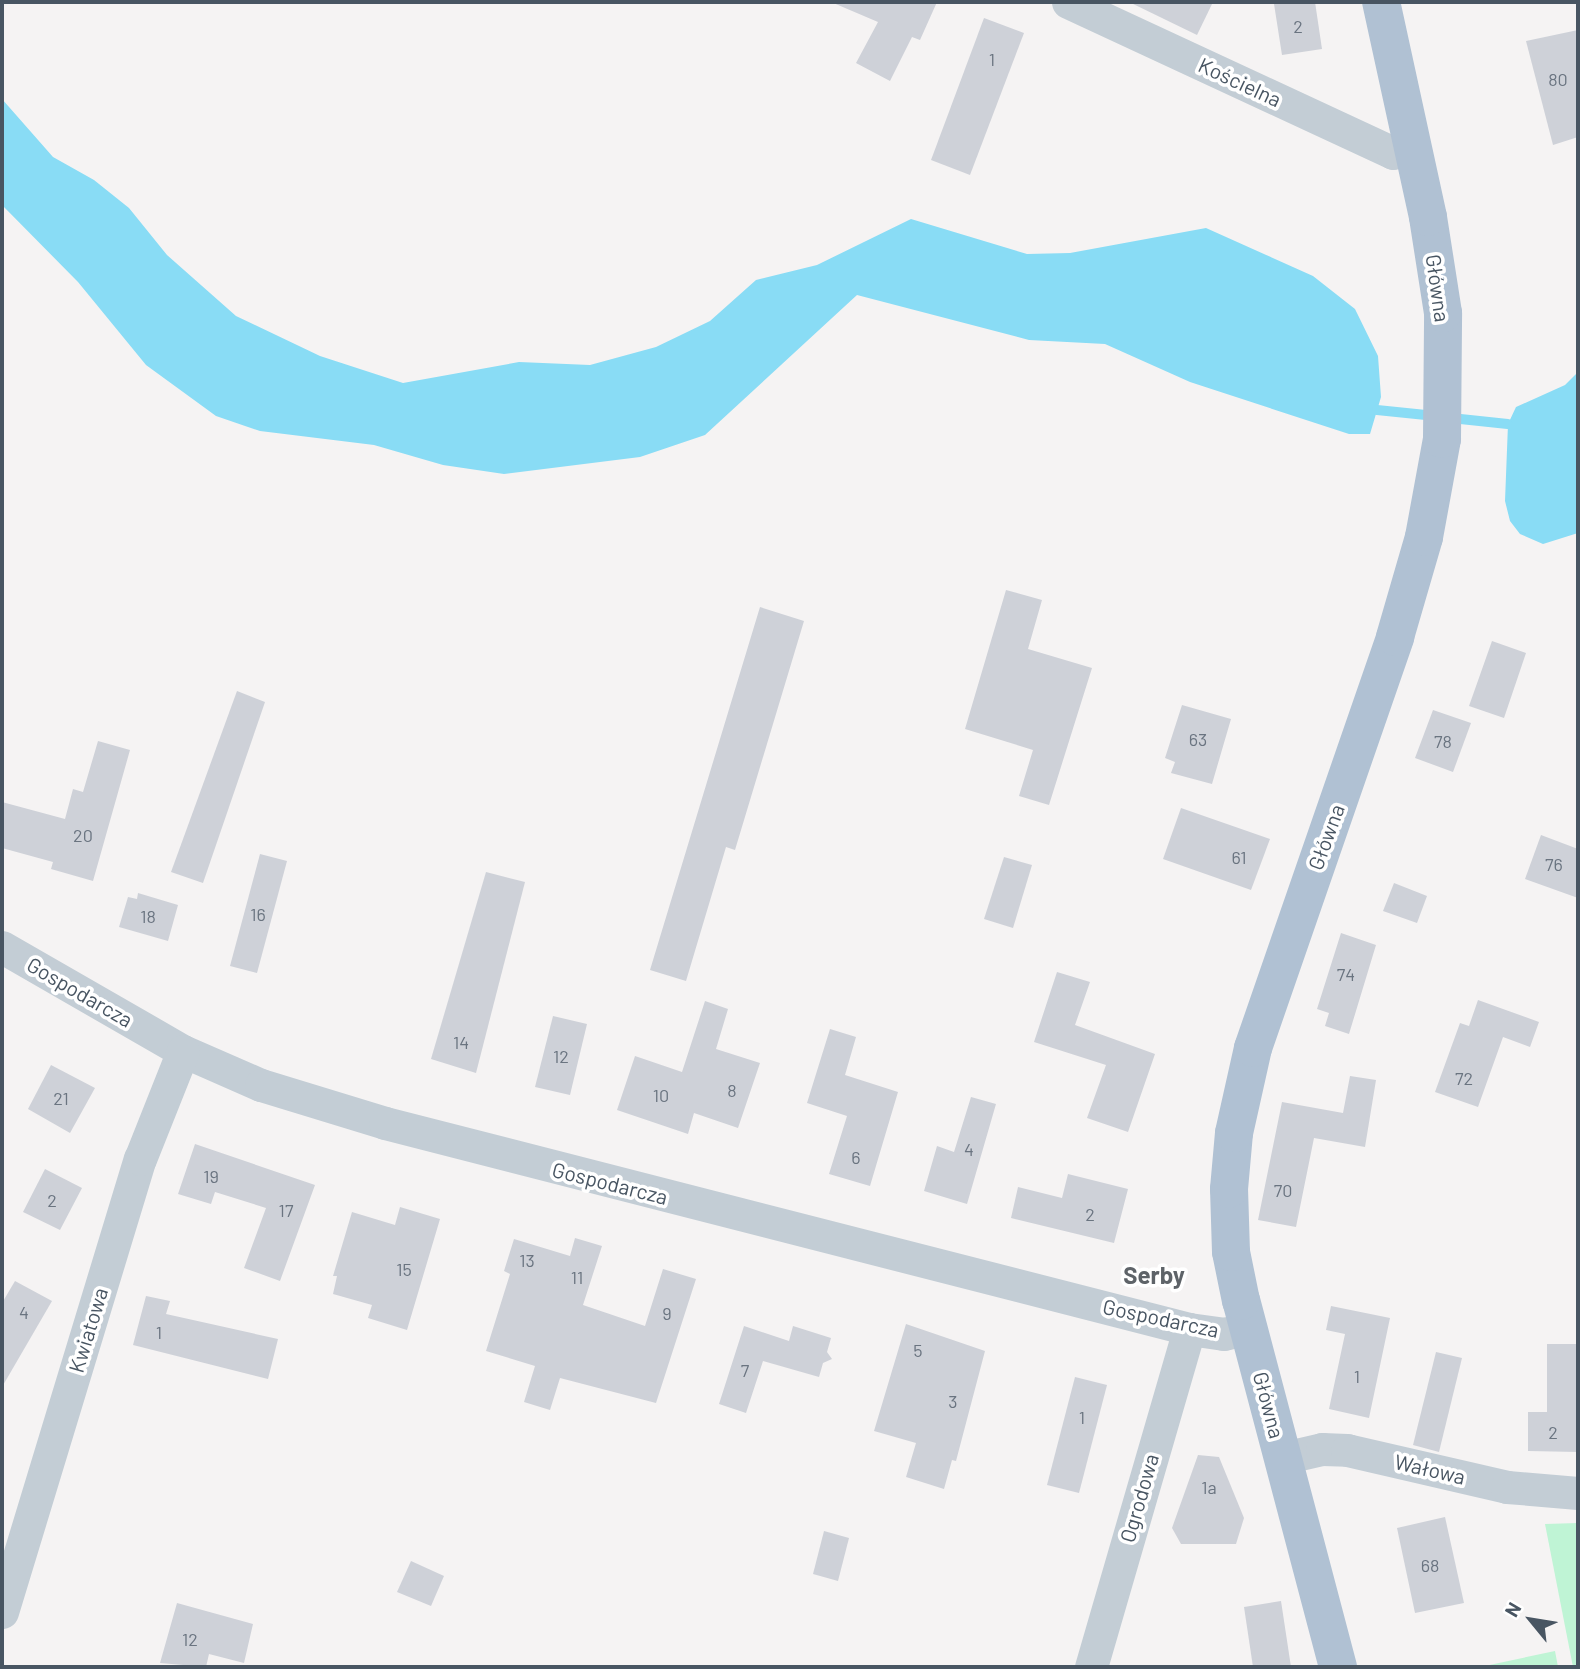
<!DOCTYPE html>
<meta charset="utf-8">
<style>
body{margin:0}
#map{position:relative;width:1580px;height:1669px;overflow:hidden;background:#f5f3f3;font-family:Barlow,sans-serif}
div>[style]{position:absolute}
.green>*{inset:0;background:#bff4d5}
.water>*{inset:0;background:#89dcf5}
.stream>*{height:10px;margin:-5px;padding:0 5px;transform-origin:5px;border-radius:5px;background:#89dcf5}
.building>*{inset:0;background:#ced1d8}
.street>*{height:33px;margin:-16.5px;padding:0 16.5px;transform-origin:16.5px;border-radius:16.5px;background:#c3cdd5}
.primary>*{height:38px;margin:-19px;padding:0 19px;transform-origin:19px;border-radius:19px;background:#b0c1d3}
span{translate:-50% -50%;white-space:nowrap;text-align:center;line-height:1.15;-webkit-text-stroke:7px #fff;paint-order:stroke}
.number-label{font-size:18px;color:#6a7480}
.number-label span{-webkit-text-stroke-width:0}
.street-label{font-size:21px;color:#485562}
.quarter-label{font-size:24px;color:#5e6368;font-weight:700}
.frame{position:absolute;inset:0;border:4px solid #485562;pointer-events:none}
.north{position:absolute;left:1496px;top:1585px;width:70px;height:70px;-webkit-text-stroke:5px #fff;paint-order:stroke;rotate:300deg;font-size:19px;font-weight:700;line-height:28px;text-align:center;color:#485562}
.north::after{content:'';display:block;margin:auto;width:24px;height:32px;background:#485562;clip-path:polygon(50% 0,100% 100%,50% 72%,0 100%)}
</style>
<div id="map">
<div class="green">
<i style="clip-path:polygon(1578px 1523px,1578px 1667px,1573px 1667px,1545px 1524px)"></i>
<i style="clip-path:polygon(1555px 1651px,1558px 1667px,1480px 1667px)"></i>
</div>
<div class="water">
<i style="clip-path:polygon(2px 99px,53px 157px,94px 180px,129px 208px,167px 255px,236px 316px,320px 356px,403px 383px,519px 362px,590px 365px,656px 347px,710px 321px,756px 280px,817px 265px,911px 219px,1027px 254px,1070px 253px,1206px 228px,1313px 276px,1355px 309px,1378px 356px,1381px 397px,1370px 434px,1349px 434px,1190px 382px,1105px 344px,1029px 340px,857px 295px,705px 435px,640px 457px,504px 474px,443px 465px,374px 445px,260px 431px,216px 416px,146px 365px,78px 282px,2px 205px)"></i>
<i style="clip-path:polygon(1578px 372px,1578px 533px,1543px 544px,1520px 534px,1510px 521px,1505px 501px,1508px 424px,1516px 407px,1565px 385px)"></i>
</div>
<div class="stream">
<i style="left:1377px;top:410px;width:59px;rotate:5.8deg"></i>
<i style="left:1451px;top:418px;width:57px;rotate:6deg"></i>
</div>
<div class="building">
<i style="clip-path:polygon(831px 2px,937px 2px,920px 40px,912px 37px,890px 81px,856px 63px,878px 22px)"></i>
<i style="clip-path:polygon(1129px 2px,1213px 2px,1197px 35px)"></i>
<i style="clip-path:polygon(1315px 2px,1322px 49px,1282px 55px,1274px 4px)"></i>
<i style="clip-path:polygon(984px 18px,1024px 33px,970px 175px,931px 160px)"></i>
<i style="clip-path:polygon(1578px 30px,1578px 137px,1553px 145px,1526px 41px)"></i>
<i style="clip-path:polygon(1006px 590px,1042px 600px,1028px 649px,1092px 668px,1049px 805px,1019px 796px,1033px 750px,965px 729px)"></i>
<i style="clip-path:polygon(760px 607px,804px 621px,735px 850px,726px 847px,686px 981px,650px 970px)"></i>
<i style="clip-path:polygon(1492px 641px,1526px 653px,1504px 718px,1469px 706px)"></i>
<i style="clip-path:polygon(237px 691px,265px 702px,203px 883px,171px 872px)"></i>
<i style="clip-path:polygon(1182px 705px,1231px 719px,1212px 784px,1171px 773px,1175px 762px,1165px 758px)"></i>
<i style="clip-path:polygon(1433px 710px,1471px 723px,1453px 772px,1415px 758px)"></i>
<i style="clip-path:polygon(98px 741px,130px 750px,93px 881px,51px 869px,53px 862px,2px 848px,2px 802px,65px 819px,73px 789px,83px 792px)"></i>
<i style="clip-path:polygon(1181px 808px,1270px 839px,1251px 890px,1163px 859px)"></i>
<i style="clip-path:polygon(1541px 835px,1578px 849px,1578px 898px,1525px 879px)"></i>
<i style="clip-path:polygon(260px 854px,287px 861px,257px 973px,230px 966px)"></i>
<i style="clip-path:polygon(1004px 857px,1032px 865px,1013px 928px,984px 919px)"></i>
<i style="clip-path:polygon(486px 872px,525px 882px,476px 1073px,431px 1059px)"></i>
<i style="clip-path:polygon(1394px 883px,1427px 896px,1417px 923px,1383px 911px)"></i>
<i style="clip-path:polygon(138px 893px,178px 905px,168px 941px,119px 927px,128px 897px,137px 899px)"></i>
<i style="clip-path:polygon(1341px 933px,1376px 945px,1349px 1034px,1325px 1026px,1329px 1013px,1317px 1009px)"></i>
<i style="clip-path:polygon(1057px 972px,1090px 982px,1075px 1025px,1155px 1054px,1128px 1132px,1087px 1118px,1106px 1065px,1034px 1042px)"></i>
<i style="clip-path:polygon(1478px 1000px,1539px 1022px,1530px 1047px,1503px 1037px,1478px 1107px,1435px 1092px,1460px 1023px,1469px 1026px)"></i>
<i style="clip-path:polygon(705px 1001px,728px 1009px,716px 1049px,760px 1063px,738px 1128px,694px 1113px,688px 1134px,617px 1110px,635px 1056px,682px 1072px)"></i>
<i style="clip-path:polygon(553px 1016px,587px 1024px,570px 1095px,535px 1087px)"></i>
<i style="clip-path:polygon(830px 1029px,856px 1037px,845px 1075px,898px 1092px,870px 1186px,829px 1174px,847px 1116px,807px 1103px)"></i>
<i style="clip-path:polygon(51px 1065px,95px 1088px,70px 1133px,28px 1109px)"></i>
<i style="clip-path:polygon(1350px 1076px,1376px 1080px,1365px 1147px,1314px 1138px,1296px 1227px,1258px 1220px,1282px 1102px,1343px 1113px)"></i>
<i style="clip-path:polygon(971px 1097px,996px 1104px,967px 1204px,924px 1191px,937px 1146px,954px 1152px)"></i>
<i style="clip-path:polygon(195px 1144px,315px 1185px,280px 1281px,244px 1268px,266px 1208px,215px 1192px,211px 1204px,178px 1194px)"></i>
<i style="clip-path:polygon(45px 1169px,82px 1188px,60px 1230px,23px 1212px)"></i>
<i style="clip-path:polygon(1068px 1174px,1128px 1189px,1114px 1243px,1011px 1218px,1018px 1187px,1062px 1198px)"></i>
<i style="clip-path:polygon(400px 1207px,440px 1219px,407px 1330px,368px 1318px,372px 1305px,333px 1294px,337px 1276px,333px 1276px,352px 1212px,395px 1225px)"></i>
<i style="clip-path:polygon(575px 1238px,602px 1246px,583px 1305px,645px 1326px,663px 1269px,696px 1279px,656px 1403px,560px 1378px,550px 1410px,524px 1402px,535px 1366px,486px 1351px,510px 1274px,504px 1271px,514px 1239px,570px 1256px)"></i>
<i style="clip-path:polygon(15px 1281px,52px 1301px,2px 1387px,2px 1303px)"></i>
<i style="clip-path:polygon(146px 1296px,170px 1301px,166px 1314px,278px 1339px,268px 1379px,133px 1345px)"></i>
<i style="clip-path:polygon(1331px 1306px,1390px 1318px,1369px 1418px,1329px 1409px,1345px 1334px,1326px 1330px)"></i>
<i style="clip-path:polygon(906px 1324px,985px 1351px,956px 1461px,952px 1460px,944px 1489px,906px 1477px,916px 1443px,874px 1431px)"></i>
<i style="clip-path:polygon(744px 1326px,789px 1341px,793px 1326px,831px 1338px,827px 1352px,832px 1359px,823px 1363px,819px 1377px,763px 1361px,746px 1413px,719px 1404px)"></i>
<i style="clip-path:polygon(1547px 1344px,1578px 1344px,1578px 1452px,1528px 1451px,1528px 1412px,1547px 1412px)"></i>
<i style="clip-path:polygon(1436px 1352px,1462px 1358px,1439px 1452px,1413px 1445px)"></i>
<i style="clip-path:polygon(1075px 1377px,1107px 1385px,1079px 1493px,1047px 1485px)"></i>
<i style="clip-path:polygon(1198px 1455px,1219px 1457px,1244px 1518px,1236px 1544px,1181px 1544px,1172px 1528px)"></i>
<i style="clip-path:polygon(1445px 1517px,1464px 1603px,1415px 1613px,1397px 1528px)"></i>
<i style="clip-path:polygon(824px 1531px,849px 1538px,838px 1581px,813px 1574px)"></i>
<i style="clip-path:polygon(411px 1561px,444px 1576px,431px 1606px,397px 1592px)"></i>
<i style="clip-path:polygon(1281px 1601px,1291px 1667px,1253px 1667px,1244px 1607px)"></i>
<i style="clip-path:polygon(177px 1603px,253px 1624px,244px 1663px,209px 1654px,206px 1667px,160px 1663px)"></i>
</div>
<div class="street">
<i style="left:1068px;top:2px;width:358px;rotate:24.9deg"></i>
<i style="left:1393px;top:153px;width:21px;rotate:-17deg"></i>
<i style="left:2px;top:947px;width:209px;rotate:29.9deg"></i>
<i style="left:183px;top:1051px;width:85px;rotate:23.6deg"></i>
<i style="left:261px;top:1085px;width:130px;rotate:17deg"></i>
<i style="left:385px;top:1123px;width:830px;rotate:14.37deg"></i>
<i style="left:1189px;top:1329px;width:35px;rotate:8deg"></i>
<i style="left:1224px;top:1334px;width:25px;rotate:-14deg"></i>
<i style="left:1283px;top:1458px;width:40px;rotate:-13deg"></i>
<i style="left:1322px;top:1449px;width:25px;rotate:2deg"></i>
<i style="left:1347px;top:1450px;width:164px;rotate:13deg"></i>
<i style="left:1507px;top:1487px;width:71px;rotate:4.8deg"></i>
<i style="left:2px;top:1612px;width:474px;rotate:-73.1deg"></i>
<i style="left:140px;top:1159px;width:116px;rotate:-68.3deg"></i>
<i style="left:1091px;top:1667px;width:352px;rotate:-73.8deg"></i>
</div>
<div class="primary">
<i style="left:1338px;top:1667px;width:379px;rotate:-104.8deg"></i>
<i style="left:1241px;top:1301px;width:50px;rotate:-101.5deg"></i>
<i style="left:1231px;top:1252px;width:63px;rotate:-91.8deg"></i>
<i style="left:1229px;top:1189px;width:56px;rotate:-84.9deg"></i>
<i style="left:1234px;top:1133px;width:87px;rotate:-77.4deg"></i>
<i style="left:1253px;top:1048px;width:435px;rotate:-70.9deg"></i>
<i style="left:1395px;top:637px;width:104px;rotate:-73.8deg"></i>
<i style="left:1424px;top:537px;width:100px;rotate:-79.6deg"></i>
<i style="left:1442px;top:439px;width:126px;rotate:-89.5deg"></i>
<i style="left:1443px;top:313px;width:97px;rotate:-98.9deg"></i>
<i style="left:1428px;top:217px;width:220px;rotate:-102.3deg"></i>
</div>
<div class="number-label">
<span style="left:1298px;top:26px">2</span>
<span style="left:992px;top:59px">1</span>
<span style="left:1558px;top:79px">80</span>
<span style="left:1198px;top:739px">63</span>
<span style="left:1443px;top:741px">78</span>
<span style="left:83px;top:835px">20</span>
<span style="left:1239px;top:857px">61</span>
<span style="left:1554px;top:864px">76</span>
<span style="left:258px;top:914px">16</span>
<span style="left:148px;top:916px">18</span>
<span style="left:1346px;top:974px">74</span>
<span style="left:461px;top:1042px">14</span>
<span style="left:561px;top:1056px">12</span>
<span style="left:1464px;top:1078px">72</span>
<span style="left:732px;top:1090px">8</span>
<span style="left:661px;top:1095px">10</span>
<span style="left:61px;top:1098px">21</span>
<span style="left:969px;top:1149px">4</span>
<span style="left:856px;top:1157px">6</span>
<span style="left:211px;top:1176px">19</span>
<span style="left:1283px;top:1190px">70</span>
<span style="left:52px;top:1200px">2</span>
<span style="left:286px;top:1210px">17</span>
<span style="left:1090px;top:1214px">2</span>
<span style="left:527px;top:1260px">13</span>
<span style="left:404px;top:1269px">15</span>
<span style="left:577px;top:1277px">11</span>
<span style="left:24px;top:1312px">4</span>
<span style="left:667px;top:1313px">9</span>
<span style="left:159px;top:1332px">1</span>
<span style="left:918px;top:1350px">5</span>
<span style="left:745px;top:1370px">7</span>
<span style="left:1357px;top:1376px">1</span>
<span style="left:953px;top:1401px">3</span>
<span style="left:1082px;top:1417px">1</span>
<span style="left:1553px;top:1432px">2</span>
<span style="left:1209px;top:1487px">1a</span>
<span style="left:1430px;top:1565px">68</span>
<span style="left:190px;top:1639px">12</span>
</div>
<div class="street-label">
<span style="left:1240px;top:82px;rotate:25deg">Kościelna</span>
<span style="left:1438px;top:288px;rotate:82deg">Główna</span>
<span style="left:1326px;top:837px;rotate:-70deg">Główna</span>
<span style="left:80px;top:992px;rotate:30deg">Gospodarcza</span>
<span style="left:610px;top:1183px;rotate:14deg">Gospodarcza</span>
<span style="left:1161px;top:1318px;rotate:12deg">Gospodarcza</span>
<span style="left:88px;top:1330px;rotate:-73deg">Kwiatowa</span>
<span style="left:1269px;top:1405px;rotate:75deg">Główna</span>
<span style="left:1430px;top:1469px;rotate:13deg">Wałowa</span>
<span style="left:1139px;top:1498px;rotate:-74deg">Ogrodowa</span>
</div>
<div class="quarter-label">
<span style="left:1154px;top:1275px">Serby</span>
</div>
<div class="frame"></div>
<div class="north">N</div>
</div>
